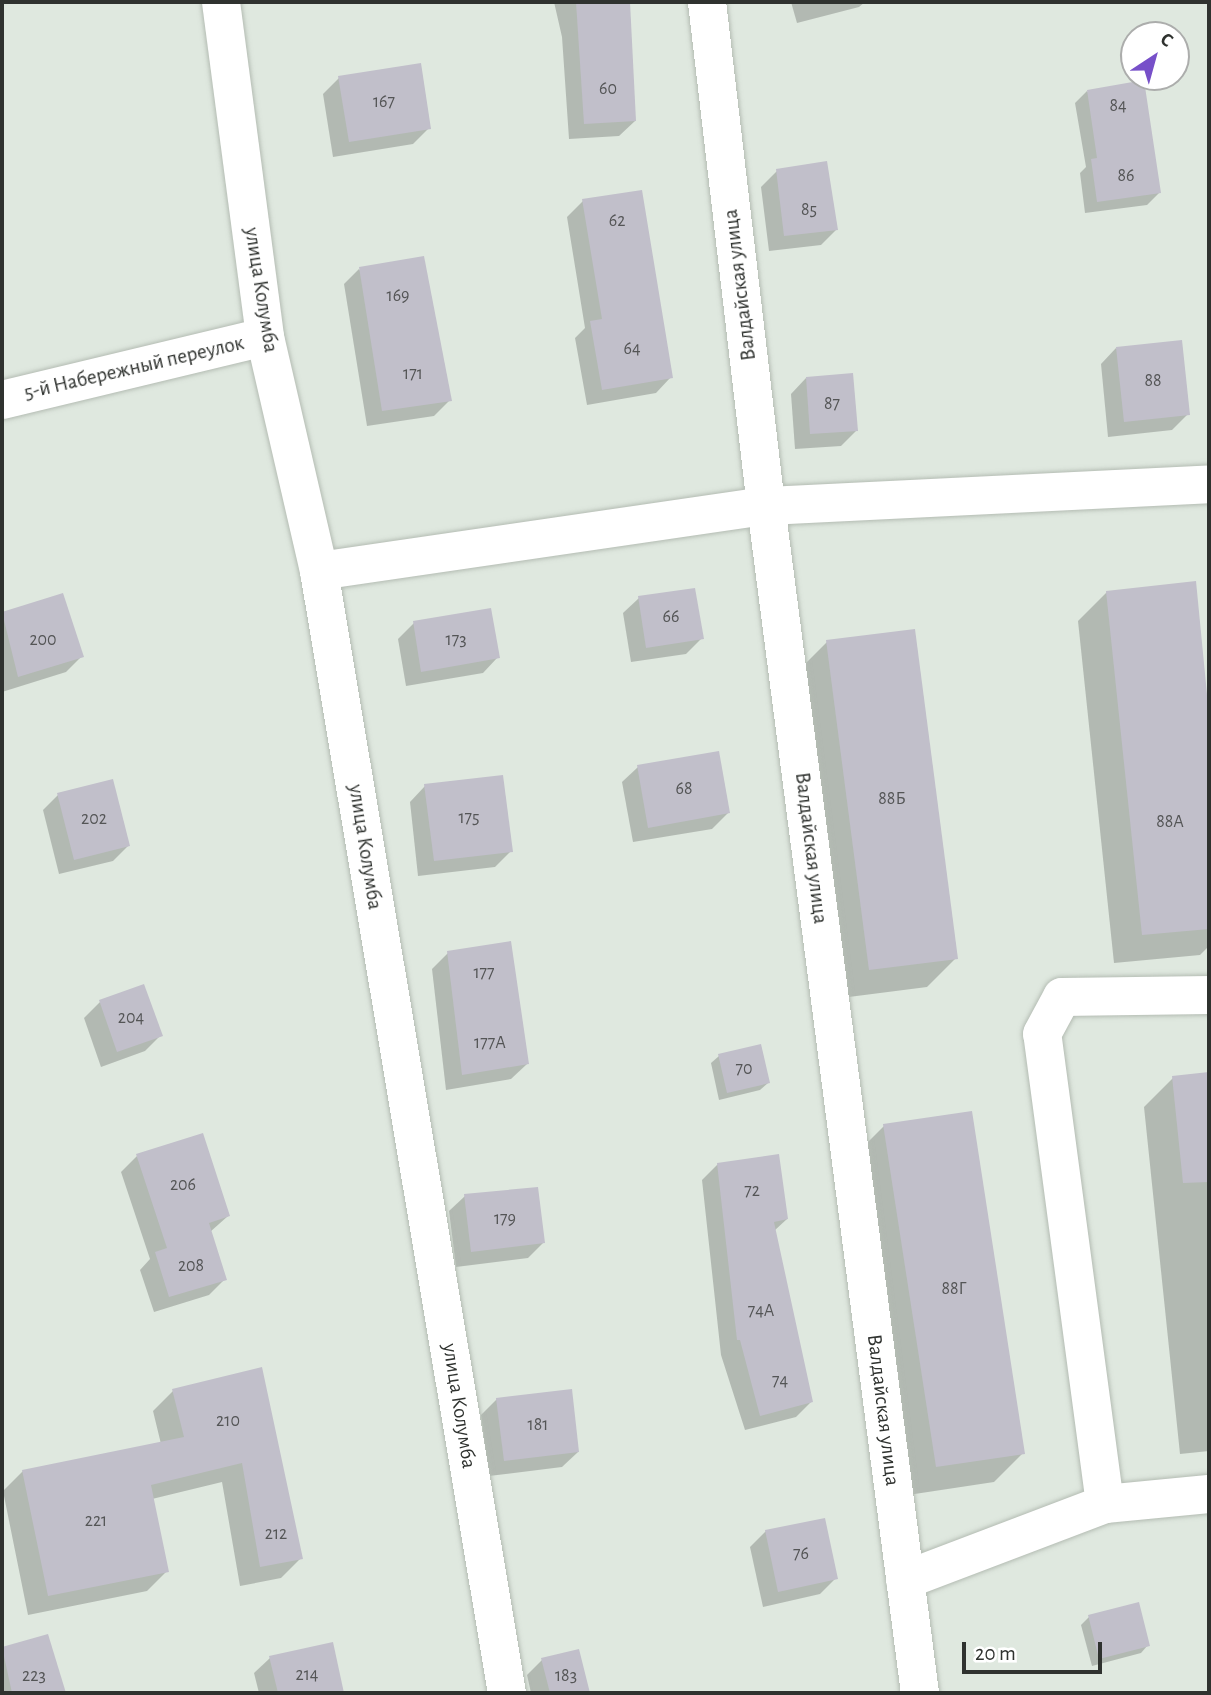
<!DOCTYPE html>
<meta charset="utf-8">
<style>
body{margin:0}
#map{position:relative;width:1211px;height:1695px;overflow:hidden;background:#dfe8df;font-family:"Alegreya Sans",sans-serif}
div>[style]{position:absolute}
.shadow>*{inset:0;background:#0003}
.building>*{inset:0;background:#c1bfca}
.roads{filter:drop-shadow(0 0 2px #b4bcb3) drop-shadow(0 0 2px #b4bcb3)}
.minor>*{height:38px;margin:-19px;padding:0 19px;transform-origin:19px;border-radius:19px;background:#fff}
span{translate:-50% -50%;white-space:nowrap;text-align:center;line-height:1.15;-webkit-text-stroke:5px #fff;paint-order:stroke}
.number-label{font-size:18px;color:#545556}
.number-label span{-webkit-text-stroke-width:0}
.street-label{font-size:21px;color:#2f322f}
.frame{position:absolute;inset:0;border:4px solid #2f322f;pointer-events:none}
.north{position:absolute;left:1120px;top:21px;width:70px;height:70px;box-sizing:border-box;background:#fff;border:2px solid #acadac;border-radius:50%;rotate:36deg;font-size:19px;font-weight:700;line-height:28px;text-align:center;color:#2f322f}
.north::after{content:'';display:block;margin:auto;width:24px;height:32px;background:#7750c9;clip-path:polygon(50% 0,100% 100%,50% 72%,0 100%)}
.scale{position:absolute;left:962px;top:1642px;width:140px;height:32px;box-sizing:border-box;border:4px solid #2f322f;border-top:0;padding-left:9px;font-size:21px;line-height:24px;white-space:nowrap;color:#2f322f;-webkit-text-stroke:5px #fff;paint-order:stroke}
</style>
<div id="map">
<div class="shadow">
<i style="clip-path:polygon(554px 2px,628px 2px,635px 121px,619px 136px,569px 139px,562px 37px)"></i>
<i style="clip-path:polygon(791px 2px,865px 2px,859px 7px,797px 23px)"></i>
<i style="clip-path:polygon(339px 78px,429px 128px,413px 144px,333px 157px,323px 94px)"></i>
<i style="clip-path:polygon(1087px 91px,1159px 193px,1147px 205px,1085px 213px,1080px 173px,1086px 167px,1075px 103px)"></i>
<i style="clip-path:polygon(777px 171px,837px 229px,821px 245px,769px 251px,761px 187px)"></i>
<i style="clip-path:polygon(583px 201px,671px 377px,656px 393px,587px 405px,575px 338px,585px 328px,567px 217px)"></i>
<i style="clip-path:polygon(359px 269px,450px 400px,434px 416px,367px 426px,344px 284px)"></i>
<i style="clip-path:polygon(1116px 348px,1188px 414px,1172px 430px,1108px 437px,1101px 364px)"></i>
<i style="clip-path:polygon(806px 378px,856px 431px,841px 446px,795px 449px,791px 394px)"></i>
<i style="clip-path:polygon(1194px 583px,1209px 733px,1209px 946px,1200px 955px,1114px 963px,1078px 621px,1107px 592px)"></i>
<i style="clip-path:polygon(62px 595px,82px 656px,66px 672px,2px 692px,2px 614px)"></i>
<i style="clip-path:polygon(639px 598px,702px 638px,686px 654px,631px 662px,623px 613px)"></i>
<i style="clip-path:polygon(414px 623px,498px 657px,483px 673px,406px 686px,398px 639px)"></i>
<i style="clip-path:polygon(827px 642px,956px 958px,927px 987px,841px 998px,798px 671px)"></i>
<i style="clip-path:polygon(638px 767px,728px 813px,712px 829px,633px 842px,622px 782px)"></i>
<i style="clip-path:polygon(425px 786px,511px 851px,495px 867px,418px 876px,410px 802px)"></i>
<i style="clip-path:polygon(58px 795px,129px 845px,113px 861px,59px 874px,43px 810px)"></i>
<i style="clip-path:polygon(448px 953px,527px 1064px,511px 1079px,446px 1090px,432px 969px)"></i>
<i style="clip-path:polygon(143px 986px,161px 1035px,145px 1051px,101px 1067px,84px 1018px,100px 1002px)"></i>
<i style="clip-path:polygon(719px 1056px,768px 1083px,760px 1090px,719px 1100px,711px 1063px)"></i>
<i style="clip-path:polygon(1209px 1074px,1209px 1451px,1180px 1454px,1144px 1107px,1173px 1078px)"></i>
<i style="clip-path:polygon(884px 1126px,1023px 1453px,994px 1482px,908px 1495px,855px 1155px)"></i>
<i style="clip-path:polygon(137px 1156px,228px 1216px,210px 1232px,225px 1279px,209px 1295px,154px 1312px,140px 1270px,150px 1259px,121px 1172px)"></i>
<i style="clip-path:polygon(718px 1164px,787px 1219px,774px 1231px,812px 1401px,796px 1417px,745px 1430px,721px 1355px,702px 1180px)"></i>
<i style="clip-path:polygon(465px 1196px,543px 1243px,528px 1258px,456px 1267px,449px 1211px)"></i>
<i style="clip-path:polygon(260px 1370px,301px 1558px,281px 1578px,240px 1586px,222px 1482px,152px 1499px,167px 1571px,147px 1591px,28px 1615px,3px 1491px,23px 1471px,161px 1444px,153px 1411px,173px 1391px)"></i>
<i style="clip-path:polygon(497px 1399px,578px 1452px,562px 1467px,489px 1476px,481px 1415px)"></i>
<i style="clip-path:polygon(766px 1531px,836px 1578px,820px 1594px,763px 1607px,750px 1547px)"></i>
<i style="clip-path:polygon(1089px 1617px,1148px 1645px,1141px 1653px,1092px 1666px,1081px 1625px)"></i>
<i style="clip-path:polygon(47px 1636px,64px 1693px,2px 1693px,2px 1649px)"></i>
<i style="clip-path:polygon(331px 1644px,342px 1693px,259px 1693px,254px 1673px,270px 1658px)"></i>
<i style="clip-path:polygon(578px 1651px,588px 1693px,531px 1693px,527px 1675px,542px 1660px)"></i>
</div>
<div class="building">
<i style="clip-path:polygon(576px 2px,630px 2px,636px 121px,584px 124px)"></i>
<i style="clip-path:polygon(421px 63px,431px 129px,349px 142px,338px 76px)"></i>
<i style="clip-path:polygon(1144px 80px,1161px 193px,1097px 202px,1091px 159px,1097px 158px,1087px 90px)"></i>
<i style="clip-path:polygon(827px 161px,838px 230px,784px 236px,776px 169px)"></i>
<i style="clip-path:polygon(642px 190px,673px 378px,602px 390px,590px 321px,602px 319px,582px 199px)"></i>
<i style="clip-path:polygon(424px 256px,452px 401px,382px 411px,359px 267px)"></i>
<i style="clip-path:polygon(1182px 340px,1190px 415px,1124px 422px,1116px 347px)"></i>
<i style="clip-path:polygon(853px 373px,858px 431px,810px 434px,806px 377px)"></i>
<i style="clip-path:polygon(1196px 581px,1209px 715px,1209px 929px,1142px 935px,1106px 591px)"></i>
<i style="clip-path:polygon(695px 588px,704px 639px,646px 648px,638px 596px)"></i>
<i style="clip-path:polygon(63px 593px,84px 657px,18px 677px,2px 612px)"></i>
<i style="clip-path:polygon(491px 608px,500px 658px,421px 672px,413px 621px)"></i>
<i style="clip-path:polygon(915px 629px,958px 959px,869px 970px,826px 640px)"></i>
<i style="clip-path:polygon(719px 751px,730px 813px,648px 828px,637px 765px)"></i>
<i style="clip-path:polygon(503px 775px,513px 852px,434px 861px,424px 784px)"></i>
<i style="clip-path:polygon(113px 779px,130px 846px,74px 860px,57px 793px)"></i>
<i style="clip-path:polygon(511px 941px,529px 1064px,462px 1075px,447px 951px)"></i>
<i style="clip-path:polygon(144px 984px,163px 1036px,117px 1052px,99px 1000px)"></i>
<i style="clip-path:polygon(761px 1044px,770px 1083px,727px 1093px,718px 1054px)"></i>
<i style="clip-path:polygon(1209px 1072px,1209px 1182px,1183px 1183px,1172px 1076px)"></i>
<i style="clip-path:polygon(972px 1111px,1025px 1454px,936px 1467px,883px 1124px)"></i>
<i style="clip-path:polygon(203px 1133px,230px 1216px,209px 1223px,227px 1280px,169px 1297px,155px 1252px,167px 1248px,136px 1154px)"></i>
<i style="clip-path:polygon(779px 1154px,788px 1219px,774px 1222px,813px 1402px,760px 1416px,740px 1340px,737px 1340px,717px 1163px)"></i>
<i style="clip-path:polygon(538px 1187px,545px 1243px,471px 1252px,464px 1194px)"></i>
<i style="clip-path:polygon(262px 1367px,303px 1559px,260px 1567px,242px 1463px,151px 1485px,169px 1572px,48px 1596px,22px 1470px,184px 1437px,172px 1389px)"></i>
<i style="clip-path:polygon(572px 1389px,579px 1452px,504px 1461px,496px 1398px)"></i>
<i style="clip-path:polygon(825px 1518px,838px 1579px,778px 1592px,765px 1530px)"></i>
<i style="clip-path:polygon(1139px 1602px,1150px 1646px,1099px 1659px,1088px 1615px)"></i>
<i style="clip-path:polygon(48px 1634px,66px 1693px,12px 1693px,2px 1647px)"></i>
<i style="clip-path:polygon(333px 1642px,344px 1693px,278px 1693px,269px 1656px)"></i>
<i style="clip-path:polygon(579px 1649px,590px 1693px,550px 1693px,541px 1658px)"></i>
</div>
<div class="roads">
<div class="minor">
<i style="left:221px;top:2px;width:338px;rotate:82.5deg"></i>
<i style="left:265px;top:337px;width:240px;rotate:77deg"></i>
<i style="left:319px;top:571px;width:1138px;rotate:80.49deg"></i>
<i style="left:707px;top:2px;width:507px;rotate:83.32deg"></i>
<i style="left:766px;top:506px;width:1197px;rotate:82.61deg"></i>
<i style="left:2px;top:400px;width:270px;rotate:-13.5deg"></i>
<i style="left:319px;top:571px;width:452px;rotate:-8.3deg"></i>
<i style="left:766px;top:506px;width:444px;rotate:-2.8deg"></i>
<i style="left:1105px;top:1504px;width:474px;rotate:-97.6deg"></i>
<i style="left:1042px;top:1034px;width:42px;rotate:-61.6deg"></i>
<i style="left:1062px;top:997px;width:147px;rotate:-0.8deg"></i>
<i style="left:905px;top:1580px;width:214px;rotate:-20.8deg"></i>
<i style="left:1105px;top:1504px;width:104px;rotate:-5.5deg"></i>
</div>
</div>
<div class="number-label">
<span style="left:608px;top:89px">60</span>
<span style="left:384px;top:102px">167</span>
<span style="left:1118px;top:106px">84</span>
<span style="left:1126px;top:176px">86</span>
<span style="left:809px;top:210px">85</span>
<span style="left:617px;top:221px">62</span>
<span style="left:398px;top:296px">169</span>
<span style="left:632px;top:349px">64</span>
<span style="left:413px;top:374px">171</span>
<span style="left:1153px;top:381px">88</span>
<span style="left:832px;top:404px">87</span>
<span style="left:671px;top:617px">66</span>
<span style="left:43px;top:640px">200</span>
<span style="left:456px;top:640px">173</span>
<span style="left:684px;top:789px">68</span>
<span style="left:892px;top:799px">88Б</span>
<span style="left:469px;top:818px">175</span>
<span style="left:94px;top:819px">202</span>
<span style="left:1170px;top:822px">88А</span>
<span style="left:484px;top:973px">177</span>
<span style="left:131px;top:1018px">204</span>
<span style="left:490px;top:1043px">177А</span>
<span style="left:744px;top:1069px">70</span>
<span style="left:183px;top:1185px">206</span>
<span style="left:752px;top:1191px">72</span>
<span style="left:505px;top:1219px">179</span>
<span style="left:191px;top:1266px">208</span>
<span style="left:954px;top:1289px">88Г</span>
<span style="left:761px;top:1311px">74А</span>
<span style="left:780px;top:1381px">74</span>
<span style="left:228px;top:1421px">210</span>
<span style="left:538px;top:1425px">181</span>
<span style="left:96px;top:1521px">221</span>
<span style="left:276px;top:1534px">212</span>
<span style="left:801px;top:1554px">76</span>
<span style="left:307px;top:1675px">214</span>
<span style="left:34px;top:1676px">223</span>
<span style="left:566px;top:1676px">183</span>
</div>
<div class="street-label">
<span style="left:740px;top:285px;rotate:-97deg">Валдайская улица</span>
<span style="left:261px;top:290px;rotate:81deg">улица Колумба</span>
<span style="left:134px;top:368px;rotate:-13deg">5-й Набережный переулок</span>
<span style="left:365px;top:847px;rotate:81deg">улица Колумба</span>
<span style="left:811px;top:848px;rotate:83deg">Валдайская улица</span>
<span style="left:459px;top:1406px;rotate:81deg">улица Колумба</span>
<span style="left:883px;top:1410px;rotate:83deg">Валдайская улица</span>
</div>
<div class="frame"></div>
<div class="north">С</div>
<div class="scale">20 m</div>
</div>
